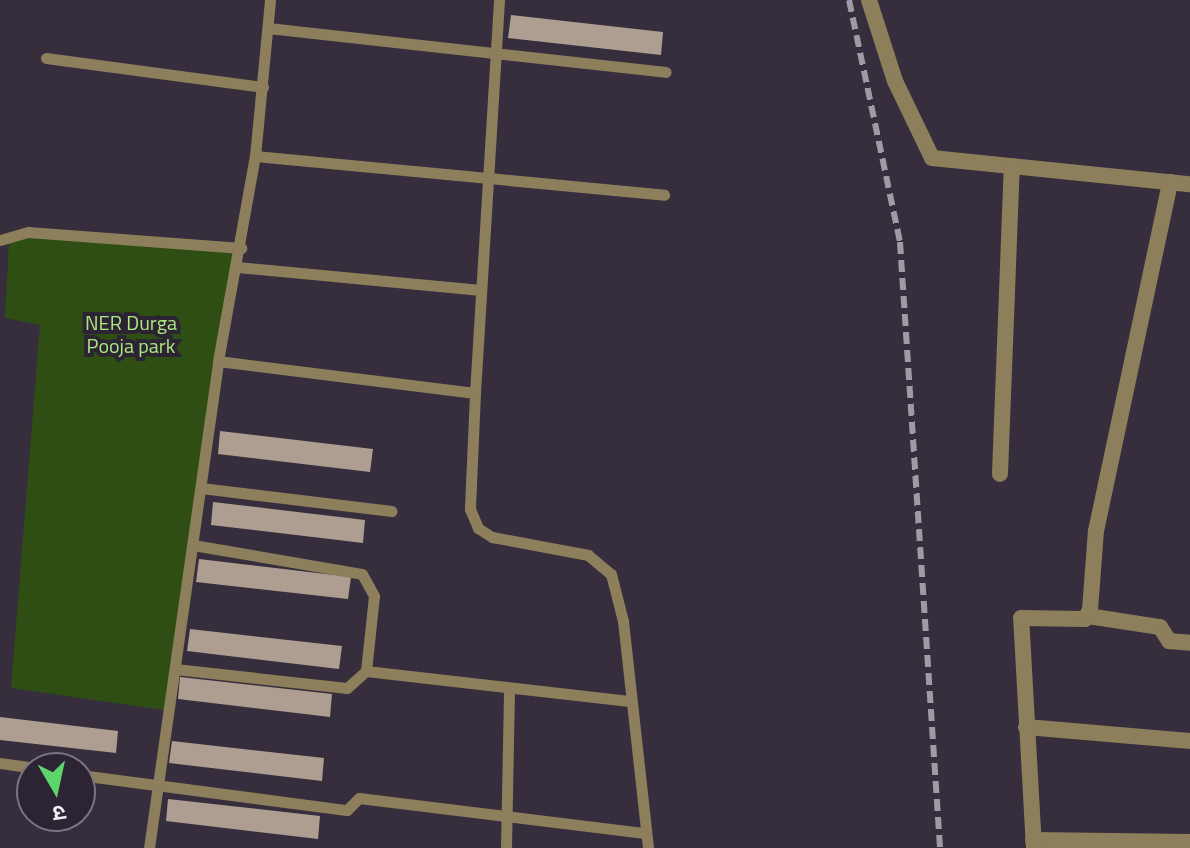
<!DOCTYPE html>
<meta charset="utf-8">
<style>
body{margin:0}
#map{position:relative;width:1190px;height:848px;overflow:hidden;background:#362e3c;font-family:"Titillium Web","Noto Sans Devanagari",sans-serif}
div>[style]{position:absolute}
.green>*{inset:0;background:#2f4e13}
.building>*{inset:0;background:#ae9e91}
.service>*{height:11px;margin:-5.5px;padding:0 5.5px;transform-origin:5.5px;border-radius:5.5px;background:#8d7e5c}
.minor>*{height:16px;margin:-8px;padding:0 8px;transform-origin:8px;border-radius:8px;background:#8d7e5c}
.rail>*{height:6px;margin-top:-3px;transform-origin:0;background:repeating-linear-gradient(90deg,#a09aa5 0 12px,transparent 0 18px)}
span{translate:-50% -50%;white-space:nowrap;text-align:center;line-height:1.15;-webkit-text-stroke:8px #2c2432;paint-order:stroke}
.park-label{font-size:20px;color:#abe781}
.north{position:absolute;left:16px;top:752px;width:80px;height:80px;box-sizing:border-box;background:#2c2432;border:2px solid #7a7480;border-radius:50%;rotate:171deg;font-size:22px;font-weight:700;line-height:32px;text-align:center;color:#f0ebf4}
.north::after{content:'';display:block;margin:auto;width:28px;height:36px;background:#5ed56c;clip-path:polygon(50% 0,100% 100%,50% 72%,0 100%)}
</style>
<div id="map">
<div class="green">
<i style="clip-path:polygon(28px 232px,240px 252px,164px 710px,11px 688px,40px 325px,5px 318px,9px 242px)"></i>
</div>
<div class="building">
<i style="clip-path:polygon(511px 15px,663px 32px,661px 55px,508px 38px)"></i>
<i style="clip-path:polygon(220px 431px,373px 449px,370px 472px,218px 454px)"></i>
<i style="clip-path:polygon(213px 502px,365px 520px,363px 543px,211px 525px)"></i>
<i style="clip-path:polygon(199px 559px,351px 577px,348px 599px,196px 582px)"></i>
<i style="clip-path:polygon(190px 629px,342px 646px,339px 669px,187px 651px)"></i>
<i style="clip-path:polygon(180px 677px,332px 694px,330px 717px,178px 699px)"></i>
<i style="clip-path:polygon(0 717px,118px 731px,116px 753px,0 740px)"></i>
<i style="clip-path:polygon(172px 741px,324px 758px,322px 781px,169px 763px)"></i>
<i style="clip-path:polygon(168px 799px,320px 816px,318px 839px,166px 821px)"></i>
</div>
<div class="service">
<i style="left:268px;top:28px;width:400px;rotate:6.3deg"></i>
<i style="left:46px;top:58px;width:219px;rotate:7.6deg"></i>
<i style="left:255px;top:156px;width:411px;rotate:5.4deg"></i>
<i style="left:0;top:240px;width:29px;rotate:-16deg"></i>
<i style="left:28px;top:232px;width:214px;rotate:4.3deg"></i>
<i style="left:237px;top:267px;width:245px;rotate:5.4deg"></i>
<i style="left:218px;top:361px;width:259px;rotate:7.1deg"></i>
<i style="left:475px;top:393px;width:116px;rotate:92.5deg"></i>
<i style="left:470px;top:509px;width:21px;rotate:67deg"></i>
<i style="left:478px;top:528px;width:17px;rotate:33deg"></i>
<i style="left:492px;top:537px;width:98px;rotate:10.6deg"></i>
<i style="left:588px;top:555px;width:30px;rotate:40deg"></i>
<i style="left:611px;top:574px;width:49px;rotate:75.7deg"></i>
<i style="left:623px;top:621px;width:228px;rotate:83.7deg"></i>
<i style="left:475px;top:393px;width:394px;rotate:-86.5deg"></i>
<i style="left:201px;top:488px;width:192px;rotate:6.9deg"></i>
<i style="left:193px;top:545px;width:171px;rotate:9.7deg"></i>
<i style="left:362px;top:574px;width:25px;rotate:61deg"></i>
<i style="left:374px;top:596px;width:75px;rotate:96.1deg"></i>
<i style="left:175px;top:669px;width:173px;rotate:6.3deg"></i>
<i style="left:347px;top:688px;width:25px;rotate:-42deg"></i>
<i style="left:366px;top:671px;width:267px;rotate:6.5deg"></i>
<i style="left:0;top:763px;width:34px;rotate:8deg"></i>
<i style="left:80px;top:775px;width:269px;rotate:7.5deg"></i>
<i style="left:347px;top:810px;width:17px;rotate:-45deg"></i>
<i style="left:359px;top:798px;width:288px;rotate:7deg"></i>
<i style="left:149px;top:848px;width:492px;rotate:-81.9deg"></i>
<i style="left:218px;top:361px;width:208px;rotate:-79.8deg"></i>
<i style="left:255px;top:156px;width:157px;rotate:-84.5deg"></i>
<i style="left:506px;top:848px;width:160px;rotate:-88.9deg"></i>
</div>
<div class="minor">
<i style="left:869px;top:0;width:85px;rotate:72.2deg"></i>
<i style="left:895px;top:81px;width:85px;rotate:64.3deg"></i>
<i style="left:932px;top:158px;width:259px;rotate:5.8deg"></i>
<i style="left:1000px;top:474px;width:308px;rotate:-87.8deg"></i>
<i style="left:1088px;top:616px;width:73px;rotate:8.7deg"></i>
<i style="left:1160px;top:627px;width:17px;rotate:57deg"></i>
<i style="left:1169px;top:641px;width:21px;rotate:5deg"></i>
<i style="left:1026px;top:727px;width:165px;rotate:4.9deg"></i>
<i style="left:1033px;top:840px;width:157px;rotate:0.7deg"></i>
<i style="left:1034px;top:848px;width:230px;rotate:-93.2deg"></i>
<i style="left:1021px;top:618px;width:64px;rotate:0.9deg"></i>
<i style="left:1085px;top:619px;width:10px;rotate:-61deg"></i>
<i style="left:1090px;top:610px;width:79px;rotate:-85.7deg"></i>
<i style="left:1096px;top:531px;width:357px;rotate:-78deg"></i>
</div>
<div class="rail">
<i style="left:849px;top:0;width:247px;rotate:78.1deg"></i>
<i style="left:900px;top:242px;width:607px;rotate:86.22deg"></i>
</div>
<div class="park-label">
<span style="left:131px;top:334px">NER Durga<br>Pooja park</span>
</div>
<div class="north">उ</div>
</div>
